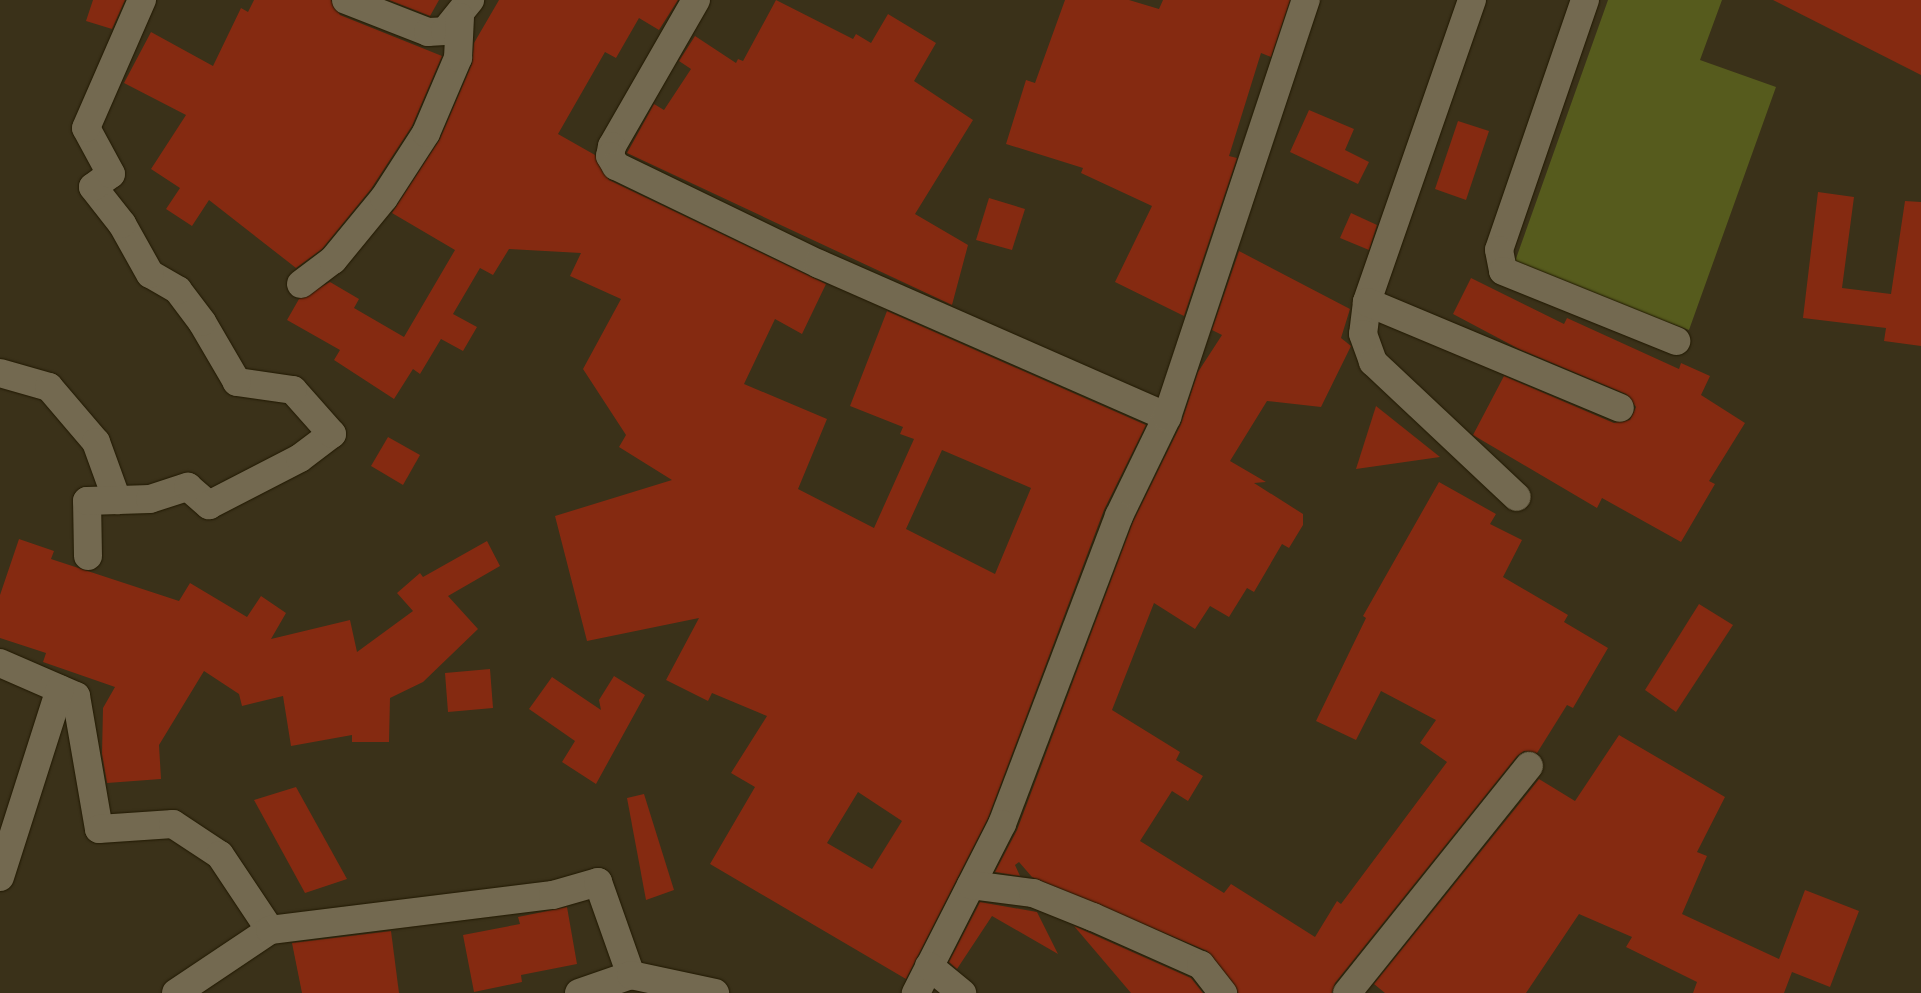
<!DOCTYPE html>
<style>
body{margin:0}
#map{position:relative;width:1921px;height:993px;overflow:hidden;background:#3a3119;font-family:Ubuntu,sans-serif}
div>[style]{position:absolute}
.green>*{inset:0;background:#565b1d}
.building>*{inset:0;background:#852a11}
.roads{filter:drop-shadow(0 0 1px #211902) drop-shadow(0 0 1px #211902)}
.street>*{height:28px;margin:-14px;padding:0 14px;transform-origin:14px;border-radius:14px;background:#736950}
span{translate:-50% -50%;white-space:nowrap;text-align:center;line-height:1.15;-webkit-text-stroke:4px #1e1a0f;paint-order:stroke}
</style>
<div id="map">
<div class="green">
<i style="clip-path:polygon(1608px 0,1722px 0,1700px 60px,1776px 87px,1689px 330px,1513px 267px)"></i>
</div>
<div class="building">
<i style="clip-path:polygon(93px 0,125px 0,112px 29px,86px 21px)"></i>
<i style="clip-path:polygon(254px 0,331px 0,340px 15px,442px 56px,412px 126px,371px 189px,322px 249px,296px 268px,209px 200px,192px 226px,166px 209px,180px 188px,151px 169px,186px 115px,124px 83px,151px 32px,213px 66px,241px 8px,248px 12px)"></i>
<i style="clip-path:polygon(389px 0,439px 0,430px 16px)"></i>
<i style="clip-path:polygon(evenodd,499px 0,678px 0,659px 30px,639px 18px,616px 58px,605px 52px,558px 134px,595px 155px,609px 180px,826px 284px,802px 334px,775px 319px,744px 384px,827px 419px,798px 489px,874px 528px,914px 439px,900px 434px,903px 427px,850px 406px,887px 311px,1146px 425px,1104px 510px,988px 818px,906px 979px,710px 864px,755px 787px,731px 773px,767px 716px,712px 693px,708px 701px,666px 680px,699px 618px,587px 641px,555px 516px,672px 480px,619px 447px,626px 435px,583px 369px,621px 299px,570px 276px,581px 253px,509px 249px,493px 275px,480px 268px,453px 314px,477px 327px,463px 351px,441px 339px,420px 374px,413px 369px,394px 399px,334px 360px,340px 350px,287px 320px,299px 299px,330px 282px,359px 299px,354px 308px,404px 337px,455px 250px,392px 213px,440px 139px,472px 64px,474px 43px,499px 0,942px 450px,1031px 488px,995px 574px,906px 529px,942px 450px,499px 0,858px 792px,902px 821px,872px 869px,827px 843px,858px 792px)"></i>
<i style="clip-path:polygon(776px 0,853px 39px,856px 34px,871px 43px,888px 14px,936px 43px,914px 81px,973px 120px,915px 214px,968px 245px,952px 305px,627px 153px,654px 104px,664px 110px,691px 69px,679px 61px,695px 36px,736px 63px,738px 59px,743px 61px)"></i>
<i style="clip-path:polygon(1065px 0,1129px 0,1159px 9px,1163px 0,1290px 0,1271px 57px,1261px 53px,1229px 156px,1237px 158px,1184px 316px,1115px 282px,1152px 206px,1081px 173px,1083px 168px,1006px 144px,1026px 80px,1035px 83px)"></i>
<i style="clip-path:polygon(1773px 0,1921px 0,1921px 75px)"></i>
<i style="clip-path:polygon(1309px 110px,1354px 129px,1345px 150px,1369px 162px,1358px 184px,1290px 152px)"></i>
<i style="clip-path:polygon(1458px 121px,1489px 131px,1466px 200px,1435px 189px)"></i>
<i style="clip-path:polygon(1818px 192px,1854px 197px,1842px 288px,1891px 294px,1905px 201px,1921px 202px,1921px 346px,1884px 341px,1886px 328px,1803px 318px)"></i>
<i style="clip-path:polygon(989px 198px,1025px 209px,1012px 250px,976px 240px)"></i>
<i style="clip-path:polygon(1351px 213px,1377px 225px,1369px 250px,1340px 238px)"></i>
<i style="clip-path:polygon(1239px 251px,1350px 309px,1341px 338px,1351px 346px,1321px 407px,1267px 401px,1230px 461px,1266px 482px,1254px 483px,1303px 514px,1303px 525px,1289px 548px,1282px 544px,1254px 592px,1247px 588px,1229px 617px,1210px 606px,1195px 629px,1154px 603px,1112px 710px,1180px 752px,1176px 760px,1203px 776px,1188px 801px,1172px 791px,1140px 841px,1224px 893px,1231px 884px,1315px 937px,1337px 901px,1341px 904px,1447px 762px,1420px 743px,1436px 720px,1381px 691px,1356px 740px,1316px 721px,1366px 618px,1363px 616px,1439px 482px,1496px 514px,1490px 524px,1522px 540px,1503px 577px,1568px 615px,1564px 622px,1608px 648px,1573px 708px,1567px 705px,1537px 753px,1524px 751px,1517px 756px,1335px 983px,1332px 993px,1238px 993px,1207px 951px,1032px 877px,1019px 862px,1015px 865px,1020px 876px,995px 872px,1017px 830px,1133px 522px,1181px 424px,1198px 372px,1222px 335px,1212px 330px)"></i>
<i style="clip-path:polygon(1471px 278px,1564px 324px,1567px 318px,1679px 369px,1681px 363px,1710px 376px,1701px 395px,1745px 423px,1709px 481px,1715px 484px,1681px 542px,1602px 498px,1597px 508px,1473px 435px,1504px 376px,1614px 423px,1630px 420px,1636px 407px,1626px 394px,1519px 349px,1453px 314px)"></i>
<i style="clip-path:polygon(1376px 406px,1440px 457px,1356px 469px)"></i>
<i style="clip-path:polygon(388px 437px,420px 455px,403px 485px,371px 466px)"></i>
<i style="clip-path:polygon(19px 539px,54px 551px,51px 559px,179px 601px,190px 583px,247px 617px,261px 596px,286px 613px,271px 639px,350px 620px,357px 652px,413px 611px,397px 593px,420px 573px,423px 577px,487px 541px,500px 566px,448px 596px,478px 629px,423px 682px,390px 698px,389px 742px,352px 742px,352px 735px,291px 746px,283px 696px,242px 706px,239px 694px,204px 671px,159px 745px,161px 779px,107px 783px,102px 754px,103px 708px,115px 687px,43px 662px,46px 653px,0 638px,0 595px)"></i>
<i style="clip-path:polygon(1699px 604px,1733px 625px,1676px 712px,1645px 690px)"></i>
<i style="clip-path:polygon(490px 669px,493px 708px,448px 712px,445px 673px)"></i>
<i style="clip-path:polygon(614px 676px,645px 695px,596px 784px,562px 762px,575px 741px,529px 709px,552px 677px,601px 710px,599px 700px)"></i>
<i style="clip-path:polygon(1619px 735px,1725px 797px,1697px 852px,1707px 856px,1682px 914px,1779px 959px,1805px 890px,1859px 911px,1830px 987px,1792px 972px,1784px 993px,1693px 993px,1697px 982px,1626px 947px,1632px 937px,1579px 914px,1526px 993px,1385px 993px,1374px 984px,1539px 779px,1575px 801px)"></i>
<i style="clip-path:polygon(296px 787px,347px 879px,305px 893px,254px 800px)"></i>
<i style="clip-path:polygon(644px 794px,674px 890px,646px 900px,627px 798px)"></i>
<i style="clip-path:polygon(980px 902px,1037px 912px,1058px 954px,992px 916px,957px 969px,949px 962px)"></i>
<i style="clip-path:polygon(567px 907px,577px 964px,521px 975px,522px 982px,474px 992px,463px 935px,520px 924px,518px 917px)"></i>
<i style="clip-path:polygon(1074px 926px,1191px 978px,1203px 993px,1131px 993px)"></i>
<i style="clip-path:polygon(391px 931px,399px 993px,302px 993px,292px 943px)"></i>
</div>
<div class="roads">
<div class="street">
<i style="left:346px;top:0;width:88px;rotate:21.3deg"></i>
<i style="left:428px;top:32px;width:17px;rotate:-3deg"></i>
<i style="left:445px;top:31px;width:40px;rotate:-51deg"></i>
<i style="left:696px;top:0;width:168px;rotate:119.9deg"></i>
<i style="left:612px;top:146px;width:10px;rotate:101deg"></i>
<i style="left:610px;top:156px;width:12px;rotate:59deg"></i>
<i style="left:616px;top:166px;width:225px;rotate:25.8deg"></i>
<i style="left:819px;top:264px;width:380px;rotate:23.7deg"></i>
<i style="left:1167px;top:417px;width:110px;rotate:115.9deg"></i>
<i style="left:1119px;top:516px;width:329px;rotate:110.8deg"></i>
<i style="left:1002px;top:824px;width:190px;rotate:117deg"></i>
<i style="left:1472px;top:0;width:320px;rotate:109.2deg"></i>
<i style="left:1367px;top:302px;width:32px;rotate:97deg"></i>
<i style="left:1363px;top:334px;width:30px;rotate:70deg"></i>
<i style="left:1373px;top:362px;width:197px;rotate:43.2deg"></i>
<i style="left:1585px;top:0;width:264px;rotate:109deg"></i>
<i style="left:1499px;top:250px;width:21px;rotate:79deg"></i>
<i style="left:1503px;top:271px;width:187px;rotate:22deg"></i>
<i style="left:301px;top:284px;width:40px;rotate:-37deg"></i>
<i style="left:333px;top:260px;width:80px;rotate:-50.6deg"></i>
<i style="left:384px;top:198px;width:77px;rotate:-57.1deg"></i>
<i style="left:426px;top:133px;width:82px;rotate:-66.9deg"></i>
<i style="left:458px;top:58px;width:41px;rotate:-87.2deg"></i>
<i style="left:1367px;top:302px;width:274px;rotate:22.7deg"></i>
<i style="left:0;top:373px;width:51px;rotate:15.9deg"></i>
<i style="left:49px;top:387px;width:72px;rotate:49.5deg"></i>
<i style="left:96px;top:442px;width:62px;rotate:70.1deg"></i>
<i style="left:1167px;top:417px;width:440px;rotate:-71.6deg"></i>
<i style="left:88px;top:556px;width:55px;rotate:-91deg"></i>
<i style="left:87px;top:501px;width:63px;rotate:-1.8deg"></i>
<i style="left:150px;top:499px;width:40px;rotate:-18deg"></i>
<i style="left:188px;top:487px;width:28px;rotate:41deg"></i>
<i style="left:209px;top:505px;width:102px;rotate:-27.3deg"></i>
<i style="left:300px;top:458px;width:40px;rotate:-37deg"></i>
<i style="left:332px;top:434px;width:59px;rotate:-131.6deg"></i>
<i style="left:293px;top:390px;width:57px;rotate:-171.9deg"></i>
<i style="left:237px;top:382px;width:69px;rotate:-120.3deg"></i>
<i style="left:202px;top:322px;width:40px;rotate:-127deg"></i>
<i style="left:178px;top:290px;width:32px;rotate:-150deg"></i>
<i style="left:150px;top:274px;width:57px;rotate:-119.2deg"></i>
<i style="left:122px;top:224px;width:47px;rotate:-128.1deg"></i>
<i style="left:93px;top:187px;width:22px;rotate:-36deg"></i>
<i style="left:111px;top:174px;width:52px;rotate:-118.5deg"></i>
<i style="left:86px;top:128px;width:140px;rotate:-66.4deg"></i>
<i style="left:0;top:663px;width:83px;rotate:23.5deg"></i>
<i style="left:76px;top:696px;width:135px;rotate:80.2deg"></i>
<i style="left:99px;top:829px;width:74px;rotate:-3.9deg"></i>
<i style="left:173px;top:824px;width:56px;rotate:33.4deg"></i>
<i style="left:220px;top:855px;width:90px;rotate:56.3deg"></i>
<i style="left:0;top:877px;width:197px;rotate:-72.3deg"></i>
<i style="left:971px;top:885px;width:63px;rotate:7.4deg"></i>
<i style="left:1033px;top:893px;width:65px;rotate:21.8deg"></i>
<i style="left:1093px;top:917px;width:118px;rotate:24deg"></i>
<i style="left:1201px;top:965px;width:36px;rotate:52deg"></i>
<i style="left:929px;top:966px;width:43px;rotate:39.3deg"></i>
<i style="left:176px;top:993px;width:113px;rotate:-33.8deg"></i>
<i style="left:270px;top:930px;width:285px;rotate:-7.1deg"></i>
<i style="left:553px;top:895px;width:47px;rotate:-16.1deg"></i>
<i style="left:598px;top:882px;width:99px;rotate:70.5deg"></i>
<i style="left:579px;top:993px;width:55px;rotate:-19.1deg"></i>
<i style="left:631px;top:975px;width:86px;rotate:12.1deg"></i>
<i style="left:1347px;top:993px;width:291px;rotate:-51.3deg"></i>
</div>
</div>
</div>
